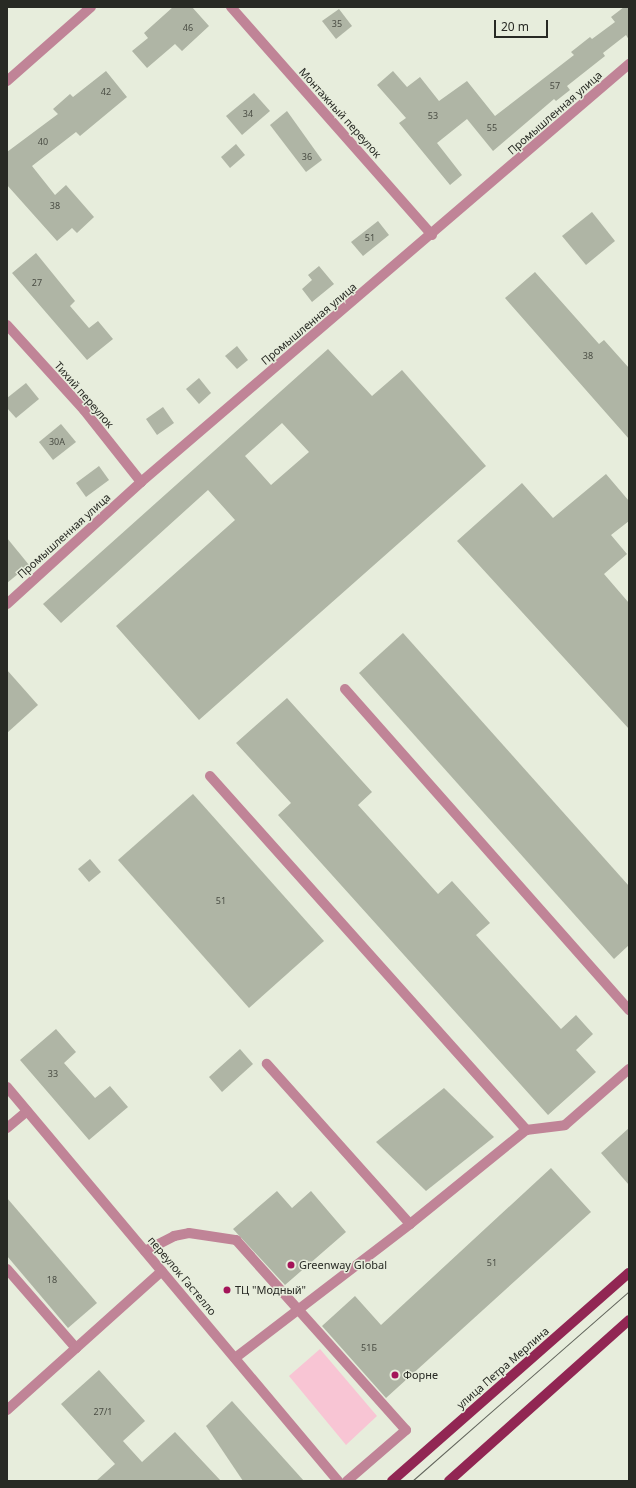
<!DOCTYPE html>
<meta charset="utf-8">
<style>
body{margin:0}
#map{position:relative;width:636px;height:1488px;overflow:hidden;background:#e7eddc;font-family:"Noto Sans",sans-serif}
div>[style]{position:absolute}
.green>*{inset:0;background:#f8c5d4}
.building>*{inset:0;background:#afb5a5}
.minor>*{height:10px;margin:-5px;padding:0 5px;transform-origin:5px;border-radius:5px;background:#c08497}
.major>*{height:10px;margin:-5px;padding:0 5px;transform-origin:5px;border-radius:5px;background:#912653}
.tram>*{height:1px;margin:-0.5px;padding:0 0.5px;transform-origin:0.5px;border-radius:0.5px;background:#63665d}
.dots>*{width:11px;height:11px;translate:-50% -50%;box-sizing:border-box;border:2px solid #e7eddc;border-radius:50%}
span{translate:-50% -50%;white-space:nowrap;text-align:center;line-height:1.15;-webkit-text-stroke:3px #e7eddc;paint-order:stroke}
.number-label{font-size:9px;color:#4a4d44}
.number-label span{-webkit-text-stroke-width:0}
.street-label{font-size:11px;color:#282a24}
.poi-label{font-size:11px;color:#282a24}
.left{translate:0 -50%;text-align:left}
.frame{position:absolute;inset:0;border:8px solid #282a24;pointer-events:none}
.scale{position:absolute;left:494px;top:20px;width:54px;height:18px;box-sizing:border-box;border:2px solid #282a24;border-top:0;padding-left:5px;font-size:12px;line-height:14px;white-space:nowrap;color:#282a24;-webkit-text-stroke:3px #e7eddc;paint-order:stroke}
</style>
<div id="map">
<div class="green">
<i style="clip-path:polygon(320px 1349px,377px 1416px,346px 1445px,289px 1376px)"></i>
</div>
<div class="building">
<i style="clip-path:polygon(173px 7px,192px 7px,209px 26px,182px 51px,175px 44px,147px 68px,132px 51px,148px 38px,144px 33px)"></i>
<i style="clip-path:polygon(624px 7px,629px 7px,629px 40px,626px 35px,603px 53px,605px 56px,567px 86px,570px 90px,556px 101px,554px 99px,493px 151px,467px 119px,437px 143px,462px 175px,450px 185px,399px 123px,406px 118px,377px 85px,393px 71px,407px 87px,420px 77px,439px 101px,467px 81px,495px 116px,574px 55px,571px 52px,590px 37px,592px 39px,615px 22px,611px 17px)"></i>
<i style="clip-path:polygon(339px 9px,352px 26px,336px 39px,322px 21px)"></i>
<i style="clip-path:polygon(106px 71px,127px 97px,80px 136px,76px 132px,32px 166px,55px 195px,66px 185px,94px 217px,77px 233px,72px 228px,57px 241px,7px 185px,7px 152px,58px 114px,53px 109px,70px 94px,73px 97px)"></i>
<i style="clip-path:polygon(254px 93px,270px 111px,242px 135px,226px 116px)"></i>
<i style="clip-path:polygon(287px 111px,322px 160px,306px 172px,270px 125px)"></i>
<i style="clip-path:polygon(236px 144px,245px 155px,230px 168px,221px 157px)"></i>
<i style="clip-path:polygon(592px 212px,615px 241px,586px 265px,562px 236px)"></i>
<i style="clip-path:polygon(378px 221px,389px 235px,363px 256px,351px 242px)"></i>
<i style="clip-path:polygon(36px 253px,75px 301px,70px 306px,89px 328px,98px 321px,113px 339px,87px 360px,12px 273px)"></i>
<i style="clip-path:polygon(319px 266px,334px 284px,312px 302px,302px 289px,312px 280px,308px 275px)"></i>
<i style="clip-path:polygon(535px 272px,599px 344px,604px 340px,629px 368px,629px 439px,505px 298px)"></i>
<i style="clip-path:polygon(237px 346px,248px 360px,237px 369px,225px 356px)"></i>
<i style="clip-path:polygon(evenodd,328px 349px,372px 396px,402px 370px,486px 466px,199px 720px,116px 626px,235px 520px,208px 490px,61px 623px,43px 604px,328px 349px,282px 423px,309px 452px,271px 485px,245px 456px,282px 423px)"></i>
<i style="clip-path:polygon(199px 378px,211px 393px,199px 404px,186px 389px)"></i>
<i style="clip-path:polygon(26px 383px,39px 399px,16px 418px,7px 408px,7px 398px)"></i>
<i style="clip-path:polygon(163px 407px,174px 423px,157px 435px,146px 419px)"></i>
<i style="clip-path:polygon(61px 424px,76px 442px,53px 460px,39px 442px)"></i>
<i style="clip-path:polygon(99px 466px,109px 480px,86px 497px,76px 483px)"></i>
<i style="clip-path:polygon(606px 474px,629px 501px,629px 521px,611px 535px,627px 554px,604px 574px,629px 603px,629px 729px,457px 541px,522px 483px,553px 518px)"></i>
<i style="clip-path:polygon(7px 538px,29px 565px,7px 583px)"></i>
<i style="clip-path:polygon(403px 633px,629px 886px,629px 945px,614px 959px,359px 673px)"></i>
<i style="clip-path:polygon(7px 670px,38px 705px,7px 733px)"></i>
<i style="clip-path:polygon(287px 698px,372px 792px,358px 805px,438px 894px,452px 881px,490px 923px,476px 935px,561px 1029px,576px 1015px,593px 1034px,576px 1050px,596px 1072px,548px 1115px,278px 815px,291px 803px,236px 743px)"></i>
<i style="clip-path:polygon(193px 794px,324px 941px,249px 1008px,118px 860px)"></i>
<i style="clip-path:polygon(90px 859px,101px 872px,89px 882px,78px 869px)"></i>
<i style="clip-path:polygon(56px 1029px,76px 1052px,64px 1063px,95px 1098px,110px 1086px,128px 1107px,89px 1140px,20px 1060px)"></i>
<i style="clip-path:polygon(240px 1049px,253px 1064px,222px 1092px,209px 1077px)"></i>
<i style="clip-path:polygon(444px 1088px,494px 1137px,426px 1191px,376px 1142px)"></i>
<i style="clip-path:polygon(629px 1128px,629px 1185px,601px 1153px)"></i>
<i style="clip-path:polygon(551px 1168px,591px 1212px,386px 1398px,322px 1326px,355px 1296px,381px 1325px)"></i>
<i style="clip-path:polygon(277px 1191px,292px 1208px,311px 1191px,346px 1232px,285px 1285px,233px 1229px)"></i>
<i style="clip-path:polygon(7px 1198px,97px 1303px,68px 1328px,7px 1256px)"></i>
<i style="clip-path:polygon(99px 1370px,145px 1421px,123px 1441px,142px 1462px,175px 1432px,221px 1481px,96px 1481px,115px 1464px,61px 1404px)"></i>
<i style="clip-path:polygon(232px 1401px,304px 1481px,243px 1481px,206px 1426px)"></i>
</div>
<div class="minor">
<i style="left:231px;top:7px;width:304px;rotate:48.6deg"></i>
<i style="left:7px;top:81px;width:112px;rotate:-41.4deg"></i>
<i style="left:7px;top:325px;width:115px;rotate:47.8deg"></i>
<i style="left:84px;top:410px;width:92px;rotate:51.6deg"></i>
<i style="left:7px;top:604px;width:181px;rotate:-42.3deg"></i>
<i style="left:141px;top:482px;width:643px;rotate:-40.58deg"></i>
<i style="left:345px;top:689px;width:429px;rotate:48.5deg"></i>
<i style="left:210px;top:776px;width:475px;rotate:48.2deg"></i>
<i style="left:526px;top:1130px;width:149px;rotate:141deg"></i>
<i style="left:7px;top:1087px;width:515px;rotate:49.97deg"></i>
<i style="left:7px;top:1128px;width:26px;rotate:-40deg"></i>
<i style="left:526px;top:1130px;width:39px;rotate:-7deg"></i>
<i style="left:565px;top:1125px;width:85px;rotate:-41.2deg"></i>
<i style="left:145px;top:1251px;width:33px;rotate:-27deg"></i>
<i style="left:174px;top:1236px;width:15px;rotate:-11deg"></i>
<i style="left:189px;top:1233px;width:48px;rotate:8.5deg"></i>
<i style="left:236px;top:1240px;width:255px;rotate:48.2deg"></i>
<i style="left:406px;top:1430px;width:78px;rotate:139.2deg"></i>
<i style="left:7px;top:1269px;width:105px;rotate:48.9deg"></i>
<i style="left:235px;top:1358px;width:220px;rotate:-37.4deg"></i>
<i style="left:410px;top:1224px;width:215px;rotate:-131.8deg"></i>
<i style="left:7px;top:1410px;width:208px;rotate:-41.9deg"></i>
</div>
<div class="major">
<i style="left:392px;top:1481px;width:315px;rotate:-41.3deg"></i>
<i style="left:449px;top:1481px;width:241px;rotate:-41.8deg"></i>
</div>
<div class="tram">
<i style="left:412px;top:1481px;width:288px;rotate:-41.2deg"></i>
</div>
<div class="dots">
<i style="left:291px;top:1265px;background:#a41559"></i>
<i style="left:227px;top:1290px;background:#a41559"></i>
<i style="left:395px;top:1375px;background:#a41559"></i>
</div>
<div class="number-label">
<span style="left:337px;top:24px">35</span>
<span style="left:188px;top:28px">46</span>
<span style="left:555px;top:86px">57</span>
<span style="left:106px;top:92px">42</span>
<span style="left:248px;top:114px">34</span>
<span style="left:433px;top:116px">53</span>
<span style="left:492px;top:128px">55</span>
<span style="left:43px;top:142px">40</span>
<span style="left:307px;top:157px">36</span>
<span style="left:55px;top:206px">38</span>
<span style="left:370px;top:238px">51</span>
<span style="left:37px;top:283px">27</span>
<span style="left:588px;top:356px">38</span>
<span style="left:57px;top:442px">30А</span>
<span style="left:221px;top:901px">51</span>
<span style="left:53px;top:1074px">33</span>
<span style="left:492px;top:1263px">51</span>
<span style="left:52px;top:1280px">18</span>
<span style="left:369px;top:1348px">51Б</span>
<span style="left:103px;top:1412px">27/1</span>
</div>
<div class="street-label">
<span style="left:340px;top:113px;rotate:48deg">Монтажный переулок</span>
<span style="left:555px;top:113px;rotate:-41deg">Промышленная улица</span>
<span style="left:309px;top:324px;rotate:-40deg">Промышленная улица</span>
<span style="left:84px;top:395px;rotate:49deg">Тихий переулок</span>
<span style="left:64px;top:536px;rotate:-42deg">Промышленная улица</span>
<span style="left:182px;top:1276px;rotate:50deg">переулок Гастелло</span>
<span style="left:503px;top:1368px;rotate:-41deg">улица Петра Мерлина</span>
</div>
<div class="poi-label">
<span class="left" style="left:299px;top:1265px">Greenway Global</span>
<span class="left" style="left:235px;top:1290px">ТЦ "Модный"</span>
<span class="left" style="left:403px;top:1375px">Форне</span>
</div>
<div class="frame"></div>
<div class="scale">20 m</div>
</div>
